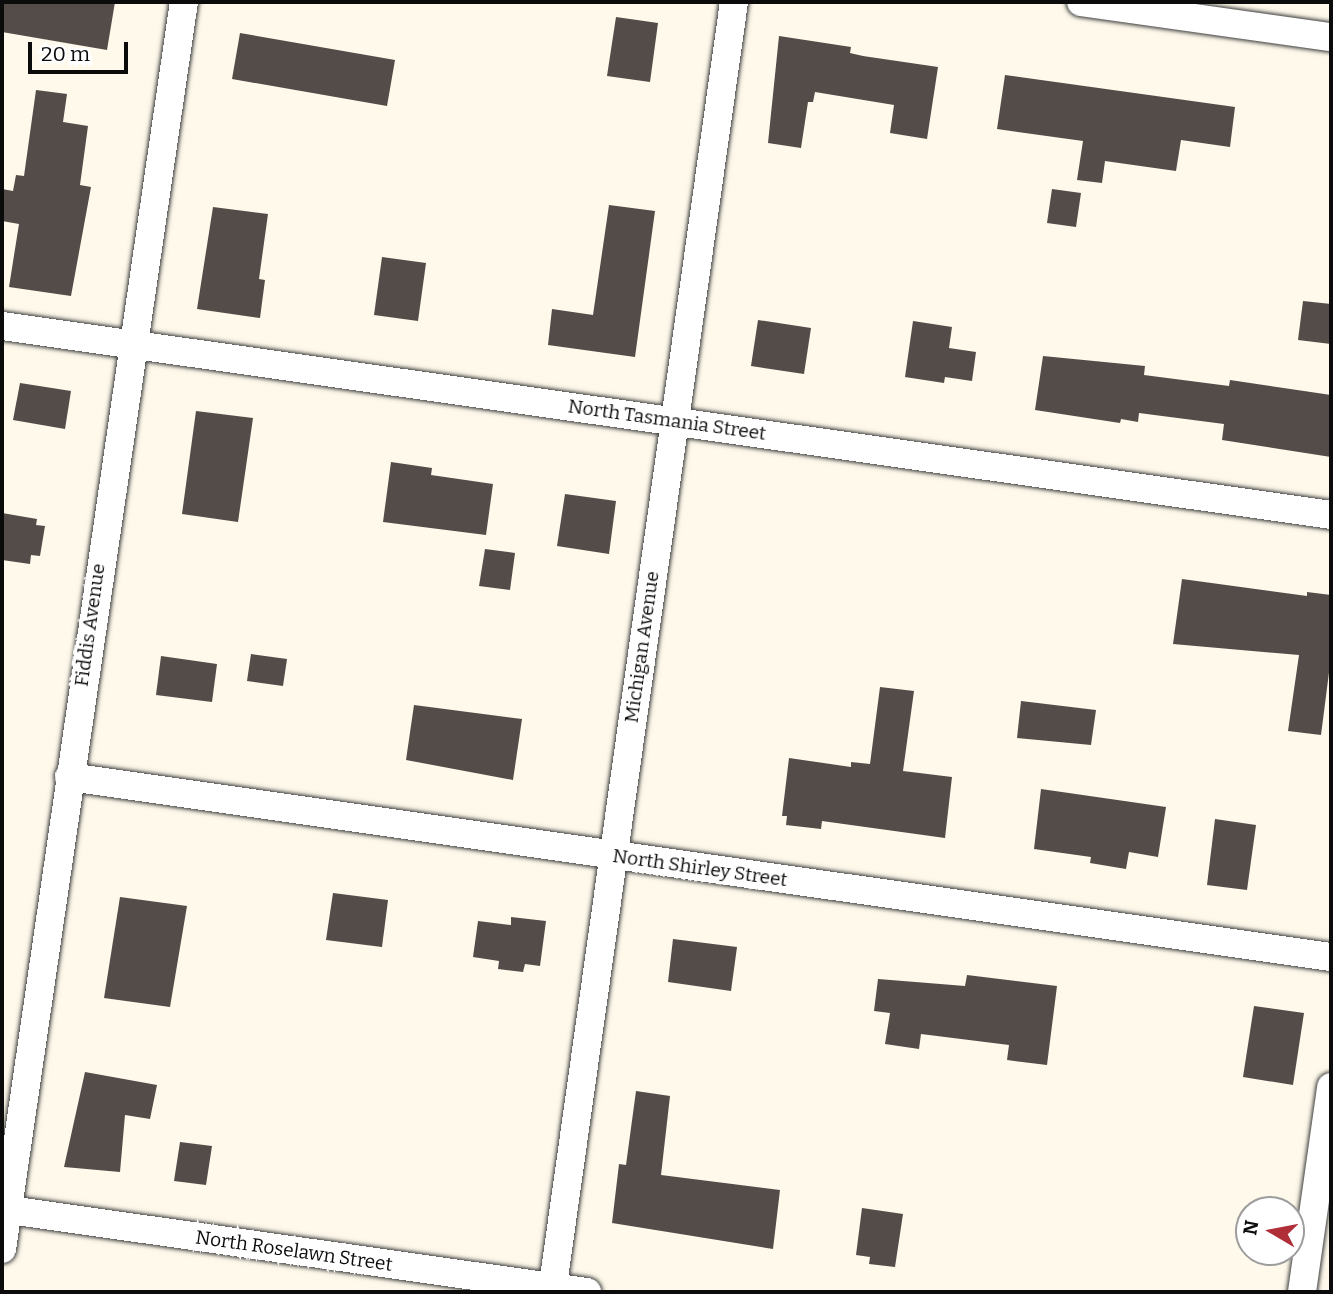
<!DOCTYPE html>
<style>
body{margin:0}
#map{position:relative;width:1333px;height:1294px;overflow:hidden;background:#fef9eb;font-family:Bitter,serif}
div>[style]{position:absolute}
.building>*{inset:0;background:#534c49}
.roads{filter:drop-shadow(0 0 2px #3e3e3e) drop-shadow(0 0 2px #3e3e3e)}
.street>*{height:28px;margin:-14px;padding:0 14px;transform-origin:14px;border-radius:14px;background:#fff}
span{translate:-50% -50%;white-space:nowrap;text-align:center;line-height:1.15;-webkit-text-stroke:7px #fff;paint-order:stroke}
.street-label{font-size:19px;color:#0b0b0b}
.frame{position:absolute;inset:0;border:4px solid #0b0b0b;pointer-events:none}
.north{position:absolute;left:1235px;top:1196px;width:70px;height:70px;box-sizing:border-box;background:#fff;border:2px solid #9d9d9d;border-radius:50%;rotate:280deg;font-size:19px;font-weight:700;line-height:28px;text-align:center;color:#0b0b0b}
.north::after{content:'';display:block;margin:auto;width:24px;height:32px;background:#b02e38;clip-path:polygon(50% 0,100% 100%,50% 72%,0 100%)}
.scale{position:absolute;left:28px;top:42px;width:100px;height:32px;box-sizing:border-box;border:4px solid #0b0b0b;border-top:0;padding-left:9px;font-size:21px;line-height:24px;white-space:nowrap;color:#0b0b0b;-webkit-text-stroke:5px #fff;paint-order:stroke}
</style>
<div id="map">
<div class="building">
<i style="clip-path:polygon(2px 2px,115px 2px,107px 50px,2px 32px)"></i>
<i style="clip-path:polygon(616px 17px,658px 23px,650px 82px,607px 76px)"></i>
<i style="clip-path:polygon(240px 33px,395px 60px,387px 106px,232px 79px)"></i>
<i style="clip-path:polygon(779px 36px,851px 47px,850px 53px,863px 56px,938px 67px,927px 139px,890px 133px,894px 105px,815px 92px,813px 102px,808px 102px,801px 148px,768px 143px)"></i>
<i style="clip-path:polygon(1005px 75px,1235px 107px,1230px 147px,1181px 140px,1176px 171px,1105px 161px,1102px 183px,1077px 180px,1083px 141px,997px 129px)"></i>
<i style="clip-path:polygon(36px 90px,67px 94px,63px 122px,88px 126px,80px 185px,91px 187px,71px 296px,9px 287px,19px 224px,2px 221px,2px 189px,13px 191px,16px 175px,24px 176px)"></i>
<i style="clip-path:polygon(1052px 189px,1081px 193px,1076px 227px,1047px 223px)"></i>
<i style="clip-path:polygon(609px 205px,655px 211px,635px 357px,548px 345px,552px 309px,593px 315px)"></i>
<i style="clip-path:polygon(213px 207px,268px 214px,259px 279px,265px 280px,260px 318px,197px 309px)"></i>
<i style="clip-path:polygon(382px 257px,426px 263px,418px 321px,374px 315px)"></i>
<i style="clip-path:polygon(1303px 301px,1331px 304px,1331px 344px,1298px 340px)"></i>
<i style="clip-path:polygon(758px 320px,811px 328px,804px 374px,751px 366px)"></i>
<i style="clip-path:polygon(913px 321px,952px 327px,949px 348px,976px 352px,972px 381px,945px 377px,944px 383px,905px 377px)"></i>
<i style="clip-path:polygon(1043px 356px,1145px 366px,1144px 375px,1229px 386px,1230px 380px,1331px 395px,1331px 457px,1222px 440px,1224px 424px,1139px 413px,1138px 422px,1121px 419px,1120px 423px,1035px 410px)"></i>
<i style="clip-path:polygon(20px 383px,71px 391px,65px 429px,13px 420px)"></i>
<i style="clip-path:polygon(196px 411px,253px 418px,238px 522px,182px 514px)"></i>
<i style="clip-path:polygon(391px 462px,432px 468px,431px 475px,493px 484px,486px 535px,383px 522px)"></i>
<i style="clip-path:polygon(565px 494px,616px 501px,609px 554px,557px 546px)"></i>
<i style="clip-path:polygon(2px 513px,37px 519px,36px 525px,45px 526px,40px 556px,31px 555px,30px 564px,2px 560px)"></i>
<i style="clip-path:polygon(485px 549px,515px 553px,510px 590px,479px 586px)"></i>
<i style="clip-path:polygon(1182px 579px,1307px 596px,1307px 592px,1331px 595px,1331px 657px,1321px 735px,1288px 731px,1299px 655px,1173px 644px)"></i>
<i style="clip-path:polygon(251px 654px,287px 659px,283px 686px,247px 681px)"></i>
<i style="clip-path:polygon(161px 656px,217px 664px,212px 702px,156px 695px)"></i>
<i style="clip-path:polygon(880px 687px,914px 691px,903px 771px,952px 777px,945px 838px,822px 821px,821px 829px,786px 825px,787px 816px,782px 816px,789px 758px,851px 767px,851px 762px,870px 764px)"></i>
<i style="clip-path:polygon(1021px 701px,1096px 710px,1091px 745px,1017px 738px)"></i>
<i style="clip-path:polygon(414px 705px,522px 719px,513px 780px,406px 760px)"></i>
<i style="clip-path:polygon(1041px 789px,1166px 807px,1158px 857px,1129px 852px,1126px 869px,1090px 863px,1091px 857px,1034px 849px)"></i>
<i style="clip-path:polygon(1215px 819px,1256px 825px,1247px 890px,1207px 885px)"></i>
<i style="clip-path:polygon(333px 893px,388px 900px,382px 947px,326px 940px)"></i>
<i style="clip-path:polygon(120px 897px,187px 906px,170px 1007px,104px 998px)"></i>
<i style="clip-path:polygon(511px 917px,546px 921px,540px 966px,525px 964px,523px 972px,498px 969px,499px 961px,473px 957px,478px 921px,511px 925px)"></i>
<i style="clip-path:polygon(673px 939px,737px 947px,731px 991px,668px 982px)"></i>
<i style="clip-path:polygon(967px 975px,1057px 986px,1047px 1065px,1007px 1060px,1009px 1045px,921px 1034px,919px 1049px,885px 1044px,890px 1013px,874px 1011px,878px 979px,965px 986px)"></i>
<i style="clip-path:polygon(1254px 1006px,1304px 1013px,1293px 1085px,1243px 1077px)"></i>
<i style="clip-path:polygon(85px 1072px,157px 1085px,150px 1119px,125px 1115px,120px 1172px,64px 1167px)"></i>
<i style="clip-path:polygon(636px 1091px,670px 1096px,661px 1175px,780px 1190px,773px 1249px,612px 1223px,619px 1164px,626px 1165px)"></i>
<i style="clip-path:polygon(180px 1142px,212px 1146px,206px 1185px,174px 1181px)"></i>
<i style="clip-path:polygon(862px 1208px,903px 1214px,895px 1267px,869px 1264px,870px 1257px,856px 1255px)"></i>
</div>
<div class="roads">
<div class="street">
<i style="left:1081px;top:2px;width:252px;rotate:8deg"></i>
<i style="left:2px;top:326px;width:1342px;rotate:8.09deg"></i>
<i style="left:69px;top:777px;width:1275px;rotate:8.12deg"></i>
<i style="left:2px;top:1209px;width:591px;rotate:8.08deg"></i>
<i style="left:2px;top:1249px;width:1260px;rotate:-81.7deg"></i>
<i style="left:552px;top:1292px;width:1303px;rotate:-81.97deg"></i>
<i style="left:1302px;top:1292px;width:207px;rotate:-81.9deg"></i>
</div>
</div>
<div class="street-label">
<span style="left:667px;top:420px;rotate:8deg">North Tasmania Street</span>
<span style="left:90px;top:625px;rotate:-82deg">Fiddis Avenue</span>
<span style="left:642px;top:647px;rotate:-82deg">Michigan Avenue</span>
<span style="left:700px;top:868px;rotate:8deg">North Shirley Street</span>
<span style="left:294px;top:1251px;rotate:8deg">North Roselawn Street</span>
</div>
<div class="frame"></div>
<div class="north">N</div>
<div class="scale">20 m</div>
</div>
